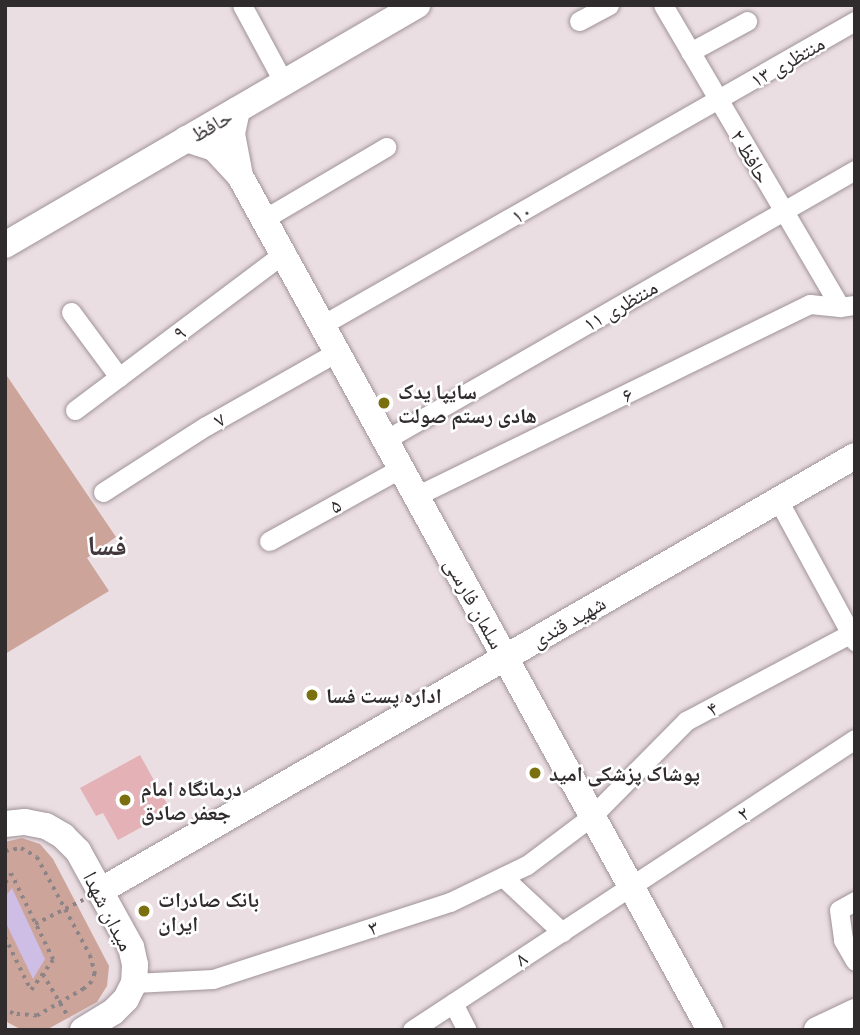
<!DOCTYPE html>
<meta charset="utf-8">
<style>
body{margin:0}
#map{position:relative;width:860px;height:1035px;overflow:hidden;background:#ebdee3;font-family:"Exo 2","Noto Naskh Arabic",sans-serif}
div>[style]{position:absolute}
.green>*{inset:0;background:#cda49a}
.water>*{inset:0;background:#cebde5}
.building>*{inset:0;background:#e3b1b6}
.path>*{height:3.5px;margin-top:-1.75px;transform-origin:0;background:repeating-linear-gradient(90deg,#8d8487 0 3.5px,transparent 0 8.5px)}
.roads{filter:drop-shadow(0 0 2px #9f9398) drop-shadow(0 0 2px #9f9398)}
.street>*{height:19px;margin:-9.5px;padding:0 9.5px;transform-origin:9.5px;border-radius:9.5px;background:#fff}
.secondary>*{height:26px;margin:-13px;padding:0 13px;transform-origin:13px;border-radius:13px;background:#fff}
.dots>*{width:19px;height:19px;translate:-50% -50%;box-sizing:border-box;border:4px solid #fff;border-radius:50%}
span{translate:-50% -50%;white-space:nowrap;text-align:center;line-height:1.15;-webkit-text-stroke:5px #fff;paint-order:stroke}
.street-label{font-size:21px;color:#302b2d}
.poi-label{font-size:21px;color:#302b2d;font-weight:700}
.left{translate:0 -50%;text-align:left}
.district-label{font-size:28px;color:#41373c;font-weight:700}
.frame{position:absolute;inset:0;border:7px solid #302b2d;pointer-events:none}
</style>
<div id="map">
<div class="green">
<i style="clip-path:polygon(5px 373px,116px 537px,87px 558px,109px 591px,5px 654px)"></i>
<i style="clip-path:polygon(22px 838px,40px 844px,53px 859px,109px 966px,107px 986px,97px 1002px,48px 1029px,22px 1030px,5px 1021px,5px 842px)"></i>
</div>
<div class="water">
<i style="clip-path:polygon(12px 888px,45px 959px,33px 979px,5px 921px,5px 897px)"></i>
</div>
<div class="building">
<i style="clip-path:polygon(140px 755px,171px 811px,118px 840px,103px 813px,96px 816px,80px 788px)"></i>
</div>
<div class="path">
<i style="left:5px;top:851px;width:16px;rotate:-11deg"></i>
<i style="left:21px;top:848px;width:18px;rotate:29deg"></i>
<i style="left:37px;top:857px;width:111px;rotate:61.6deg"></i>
<i style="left:90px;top:955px;width:19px;rotate:74deg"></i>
<i style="left:95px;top:973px;width:9px;rotate:108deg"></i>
<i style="left:92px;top:982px;width:11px;rotate:139deg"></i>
<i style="left:84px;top:989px;width:54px;rotate:150.1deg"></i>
<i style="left:37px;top:1016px;width:24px;rotate:-175deg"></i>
<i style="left:13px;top:1014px;width:10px;rotate:-143deg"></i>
<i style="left:5px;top:883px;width:11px;rotate:-56deg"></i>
<i style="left:35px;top:924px;width:54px;rotate:-26.6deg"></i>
<i style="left:5px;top:937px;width:59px;rotate:63.9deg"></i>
<i style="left:31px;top:990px;width:37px;rotate:-54deg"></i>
<i style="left:53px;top:960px;width:96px;rotate:-116deg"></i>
<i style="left:43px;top:974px;width:51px;rotate:59.4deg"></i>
</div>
<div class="roads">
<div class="street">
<i style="left:242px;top:5px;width:89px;rotate:61.7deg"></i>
<i style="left:663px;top:5px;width:350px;rotate:59.6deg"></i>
<i style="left:579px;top:21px;width:34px;rotate:-28deg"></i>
<i style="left:690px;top:52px;width:65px;rotate:-28.5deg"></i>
<i style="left:264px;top:219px;width:142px;rotate:-30.5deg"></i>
<i style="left:71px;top:312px;width:81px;rotate:53.6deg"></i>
<i style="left:322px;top:325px;width:614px;rotate:-29.7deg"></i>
<i style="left:75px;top:410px;width:260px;rotate:-36.9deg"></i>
<i style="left:385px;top:440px;width:542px;rotate:-29.88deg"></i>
<i style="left:103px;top:492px;width:122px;rotate:-32.7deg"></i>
<i style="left:206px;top:426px;width:150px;rotate:-29.5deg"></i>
<i style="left:416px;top:496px;width:438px;rotate:-26deg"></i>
<i style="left:810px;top:304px;width:30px;rotate:6deg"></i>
<i style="left:840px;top:307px;width:15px;rotate:-8deg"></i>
<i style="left:778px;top:500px;width:161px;rotate:61.4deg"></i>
<i style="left:269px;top:541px;width:151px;rotate:-28.9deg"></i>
<i style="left:503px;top:877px;width:81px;rotate:43deg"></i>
<i style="left:855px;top:901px;width:18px;rotate:151deg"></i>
<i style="left:839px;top:910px;width:30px;rotate:82deg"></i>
<i style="left:843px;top:940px;width:24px;rotate:60deg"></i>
<i style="left:134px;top:983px;width:79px;rotate:-2.9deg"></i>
<i style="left:213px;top:979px;width:249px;rotate:-18deg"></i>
<i style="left:450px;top:902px;width:85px;rotate:-25.7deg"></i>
<i style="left:527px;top:865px;width:81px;rotate:-37deg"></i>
<i style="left:592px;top:816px;width:134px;rotate:-45.3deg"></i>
<i style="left:686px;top:721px;width:191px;rotate:-28deg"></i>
<i style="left:453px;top:1003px;width:30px;rotate:63deg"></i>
<i style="left:412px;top:1030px;width:530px;rotate:-33.3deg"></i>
</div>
<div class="secondary">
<i style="left:237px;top:110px;width:25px;rotate:102deg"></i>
<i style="left:232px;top:134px;width:43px;rotate:79.2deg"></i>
<i style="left:186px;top:139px;width:29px;rotate:18deg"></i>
<i style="left:214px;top:148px;width:38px;rotate:47deg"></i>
<i style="left:240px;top:176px;width:975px;rotate:61.17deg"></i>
<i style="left:5px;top:245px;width:477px;rotate:-30.2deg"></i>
<i style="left:5px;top:824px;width:20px;rotate:-6deg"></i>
<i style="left:25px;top:822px;width:21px;rotate:11deg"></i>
<i style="left:46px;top:826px;width:20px;rotate:30deg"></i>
<i style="left:63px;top:836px;width:21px;rotate:45deg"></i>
<i style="left:78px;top:851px;width:110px;rotate:61.1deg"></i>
<i style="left:131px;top:947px;width:18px;rotate:77deg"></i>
<i style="left:135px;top:965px;width:18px;rotate:93deg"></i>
<i style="left:134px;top:983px;width:18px;rotate:117deg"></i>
<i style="left:126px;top:999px;width:18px;rotate:135deg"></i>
<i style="left:113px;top:1012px;width:35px;rotate:149deg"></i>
<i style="left:100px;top:891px;width:871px;rotate:-29.95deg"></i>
<i style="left:817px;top:1030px;width:42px;rotate:-25.3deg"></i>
</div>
</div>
<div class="dots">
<i style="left:384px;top:403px;background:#7b700f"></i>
<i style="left:312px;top:695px;background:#7b700f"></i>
<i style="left:535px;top:773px;background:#7b700f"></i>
<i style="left:125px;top:800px;background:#7b700f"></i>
<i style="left:144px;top:911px;background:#7b700f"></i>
</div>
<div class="street-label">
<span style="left:787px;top:61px;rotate:-30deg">منتظری ۱۳</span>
<span style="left:211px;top:125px;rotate:-30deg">حافظ</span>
<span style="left:751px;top:156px;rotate:60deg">حافظ ۲</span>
<span style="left:521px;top:213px;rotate:-29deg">۱۰</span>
<span style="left:620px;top:305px;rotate:-30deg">منتظری ۱۱</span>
<span style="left:179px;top:332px;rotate:-37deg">۹</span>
<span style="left:627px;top:394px;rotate:-26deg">۶</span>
<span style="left:219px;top:419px;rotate:-30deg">۷</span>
<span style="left:335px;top:505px;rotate:-29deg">۵</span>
<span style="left:475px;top:603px;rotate:61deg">سلمان فارسی</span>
<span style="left:568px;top:621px;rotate:-30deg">شهید قندی</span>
<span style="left:712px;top:708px;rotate:-29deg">۴</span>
<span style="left:743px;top:813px;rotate:-33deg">۲</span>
<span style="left:109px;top:911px;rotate:63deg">میدان شهدا</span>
<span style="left:373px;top:927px;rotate:-18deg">۳</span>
<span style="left:521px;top:958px;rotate:-33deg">۸</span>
</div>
<div class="poi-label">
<span class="left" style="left:398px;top:403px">سایپا یدک<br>هادی رستم صولت</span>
<span class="left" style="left:326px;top:695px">اداره پست فسا</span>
<span class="left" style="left:549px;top:773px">پوشاک پزشکی امید</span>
<span class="left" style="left:141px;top:800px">درمانگاه امام<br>جعفر صادق</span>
<span class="left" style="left:158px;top:911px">بانک صادرات<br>ایران</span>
</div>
<div class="district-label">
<span style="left:107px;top:544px">فسا</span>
</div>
<div class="frame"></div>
</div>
